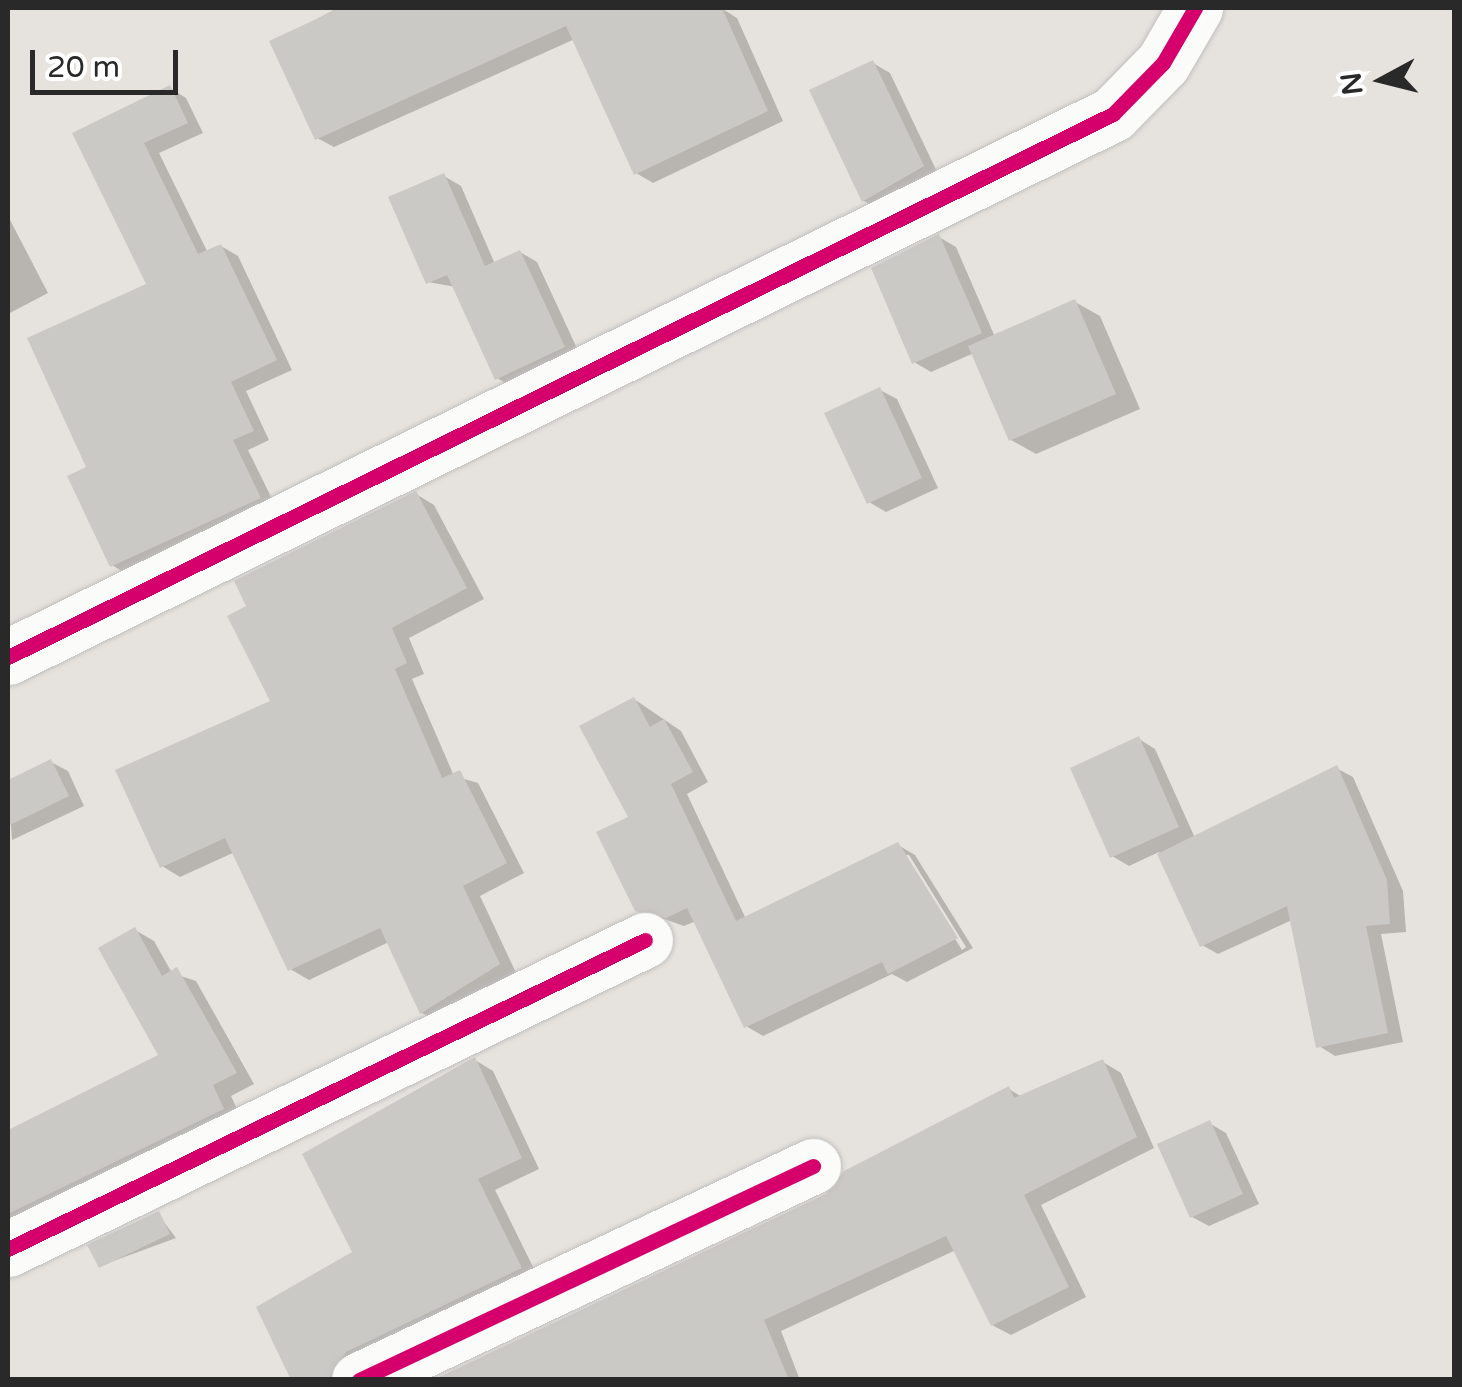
<!DOCTYPE html>
<style>
body{margin:0}
#map{position:relative;width:1462px;height:1387px;overflow:hidden;background:#e6e3de;font-family:"Varela Round",sans-serif}
div>[style]{position:absolute}
.shadow>*{inset:0;background:#0003}
.building>*{inset:0;background:#cbc9c5}
.roads{filter:drop-shadow(0 0 2px #c0bfbf) drop-shadow(0 0 2px #c0bfbf)}
.minor>*{height:55px;margin:-27.5px;padding:0 27.5px;transform-origin:27.5px;border-radius:27.5px;background:#fbfbfa}
.cycleway>*{height:15px;margin:-7.5px;padding:0 7.5px;transform-origin:7.5px;border-radius:7.5px;background:#d6006c}
span{translate:-50% -50%;white-space:nowrap;text-align:center;line-height:1.15;-webkit-text-stroke:10px #fff;paint-order:stroke}
.frame{position:absolute;inset:0;border:10px solid #292929;pointer-events:none}
.north{position:absolute;left:1332px;top:30px;width:100px;height:100px;-webkit-text-stroke:8px #fff;paint-order:stroke;rotate:263deg;font-size:28px;font-weight:700;line-height:40px;text-align:center;color:#292929}
.north::after{content:'';display:block;margin:auto;width:35px;height:45px;background:#292929;clip-path:polygon(50% 0,100% 100%,50% 72%,0 100%)}
.scale{position:absolute;left:30px;top:50px;width:148px;height:45px;box-sizing:border-box;border:5px solid #292929;border-top:0;padding-left:12px;font-size:30px;line-height:35px;white-space:nowrap;color:#292929;-webkit-text-stroke:8px #fff;paint-order:stroke}
</style>
<div id="map">
<div class="shadow">
<i style="clip-path:polygon(338px 8px,721px 8px,737px 18px,783px 121px,653px 183px,636px 173px,575px 39px,334px 147px,317px 138px,272px 42px)"></i>
<i style="clip-path:polygon(873px 63px,890px 73px,939px 176px,881px 210px,864px 201px)"></i>
<i style="clip-path:polygon(170px 88px,186px 98px,203px 133px,159px 153px,208px 253px,221px 246px,238px 256px,292px 370px,246px 391px,269px 440px,248px 450px,276px 507px,128px 575px,112px 565px,90px 468px,149px 286px,76px 134px)"></i>
<i style="clip-path:polygon(444px 176px,461px 186px,495px 264px,520px 252px,537px 262px,581px 357px,514px 388px,497px 378px,456px 287px,428px 282px)"></i>
<i style="clip-path:polygon(8px 216px,48px 293px,8px 314px)"></i>
<i style="clip-path:polygon(939px 237px,956px 247px,995px 337px,1075px 302px,1100px 316px,1140px 409px,1036px 454px,1011px 440px,974px 353px,931px 372px,914px 362px)"></i>
<i style="clip-path:polygon(880px 390px,897px 399px,938px 488px,886px 512px,869px 502px)"></i>
<i style="clip-path:polygon(416px 494px,434px 505px,484px 599px,409px 638px,424px 674px,412px 679px,454px 776px,478px 783px,524px 873px,480px 896px,517px 975px,440px 1023px,422px 1013px,389px 942px,309px 980px,290px 969px,235px 852px,180px 877px,162px 866px)"></i>
<i style="clip-path:polygon(evenodd,634px 699px,681px 731px,708px 782px,687px 794px,746px 919px,898px 845px,915px 855px,973px 948px,907px 982px,892px 974px,763px 1036px,746px 1026px,696px 921px,684px 926px,636px 909px,634px 699px,903px 855px,909px 855px,966px 947px,962px 950px,903px 855px)"></i>
<i style="clip-path:polygon(1139px 739px,1155px 749px,1195px 838px,1336px 768px,1353px 777px,1403px 891px,1406px 932px,1381px 934px,1403px 1042px,1335px 1056px,1319px 1046px,1292px 920px,1218px 954px,1202px 945px,1159px 852px,1129px 866px,1112px 856px)"></i>
<i style="clip-path:polygon(51px 762px,68px 771px,84px 806px,12px 840px,8px 782px)"></i>
<i style="clip-path:polygon(135px 930px,154px 941px,172px 973px,196px 981px,254px 1084px,231px 1096px,242px 1120px,8px 1242px,8px 1131px,161px 1056px)"></i>
<i style="clip-path:polygon(475px 1060px,493px 1071px,539px 1169px,495px 1190px,539px 1279px,352px 1380px,294px 1380px,355px 1253px)"></i>
<i style="clip-path:polygon(1103px 1062px,1121px 1073px,1154px 1148px,1041px 1205px,1086px 1297px,1011px 1335px,992px 1325px,956px 1250px,781px 1331px,800px 1380px,442px 1380px,828px 1196px,1009px 1089px,1022px 1097px)"></i>
<i style="clip-path:polygon(1209px 1123px,1226px 1133px,1259px 1204px,1209px 1226px,1192px 1217px)"></i>
<i style="clip-path:polygon(158px 1214px,176px 1238px,100px 1266px)"></i>
</div>
<div class="building">
<i style="clip-path:polygon(340px 8px,722px 8px,768px 111px,634px 175px,566px 26px,315px 140px,269px 41px)"></i>
<i style="clip-path:polygon(873px 60px,924px 166px,862px 202px,809px 90px)"></i>
<i style="clip-path:polygon(170px 85px,188px 123px,144px 143px,198px 254px,221px 244px,277px 360px,231px 382px,254px 431px,233px 440px,261px 498px,110px 567px,67px 476px,86px 467px,27px 338px,146px 284px,72px 133px)"></i>
<i style="clip-path:polygon(444px 173px,485px 266px,520px 250px,565px 347px,495px 380px,447px 275px,426px 284px,388px 197px)"></i>
<i style="clip-path:polygon(939px 234px,982px 333px,912px 364px,871px 268px)"></i>
<i style="clip-path:polygon(1075px 299px,1116px 394px,1009px 441px,968px 346px)"></i>
<i style="clip-path:polygon(880px 387px,922px 478px,867px 504px,824px 413px)"></i>
<i style="clip-path:polygon(416px 491px,467px 588px,392px 628px,407px 663px,395px 669px,442px 778px,460px 770px,507px 863px,463px 886px,500px 964px,420px 1014px,380px 928px,288px 971px,225px 838px,160px 868px,115px 770px,270px 701px,227px 616px,246px 606px,234px 581px)"></i>
<i style="clip-path:polygon(634px 697px,650px 727px,664px 719px,693px 772px,671px 784px,736px 921px,898px 842px,958px 938px,888px 974px,882px 962px,744px 1028px,687px 908px,666px 918px,635px 911px,596px 832px,628px 817px,579px 726px)"></i>
<i style="clip-path:polygon(1139px 736px,1179px 827px,1110px 858px,1070px 768px)"></i>
<i style="clip-path:polygon(51px 759px,69px 796px,8px 826px,8px 780px)"></i>
<i style="clip-path:polygon(1337px 765px,1387px 880px,1390px 924px,1366px 926px,1388px 1033px,1316px 1048px,1287px 906px,1200px 947px,1157px 854px)"></i>
<i style="clip-path:polygon(135px 927px,162px 976px,177px 967px,237px 1073px,213px 1085px,224px 1109px,8px 1214px,8px 1130px,158px 1055px,98px 948px)"></i>
<i style="clip-path:polygon(475px 1057px,522px 1158px,478px 1179px,522px 1268px,346px 1352px,328px 1380px,291px 1380px,256px 1307px,352px 1252px,302px 1154px)"></i>
<i style="clip-path:polygon(1103px 1059px,1137px 1137px,1024px 1195px,1069px 1287px,991px 1326px,946px 1236px,764px 1320px,789px 1380px,433px 1380px,826px 1194px,844px 1171px,1009px 1086px,1014px 1098px)"></i>
<i style="clip-path:polygon(1210px 1120px,1243px 1194px,1190px 1218px,1157px 1144px)"></i>
<i style="clip-path:polygon(159px 1211px,170px 1234px,99px 1268px,87px 1245px)"></i>
</div>
<div class="roads">
<div class="minor">
<i style="left:8px;top:657px;width:1231px;rotate:-26.17deg"></i>
<i style="left:1113px;top:114px;width:71px;rotate:-45.6deg"></i>
<i style="left:1163px;top:63px;width:64px;rotate:-59.8deg"></i>
<i style="left:8px;top:1249px;width:708px;rotate:-25.88deg"></i>
<i style="left:359px;top:1380px;width:502px;rotate:-25.24deg"></i>
</div>
</div>
<div class="cycleway">
<i style="left:8px;top:657px;width:1231px;rotate:-26.17deg"></i>
<i style="left:1113px;top:114px;width:71px;rotate:-45.6deg"></i>
<i style="left:1163px;top:63px;width:64px;rotate:-59.8deg"></i>
<i style="left:8px;top:1249px;width:708px;rotate:-25.88deg"></i>
<i style="left:359px;top:1380px;width:502px;rotate:-25.24deg"></i>
</div>
<div class="frame"></div>
<div class="north">N</div>
<div class="scale">20 m</div>
</div>
